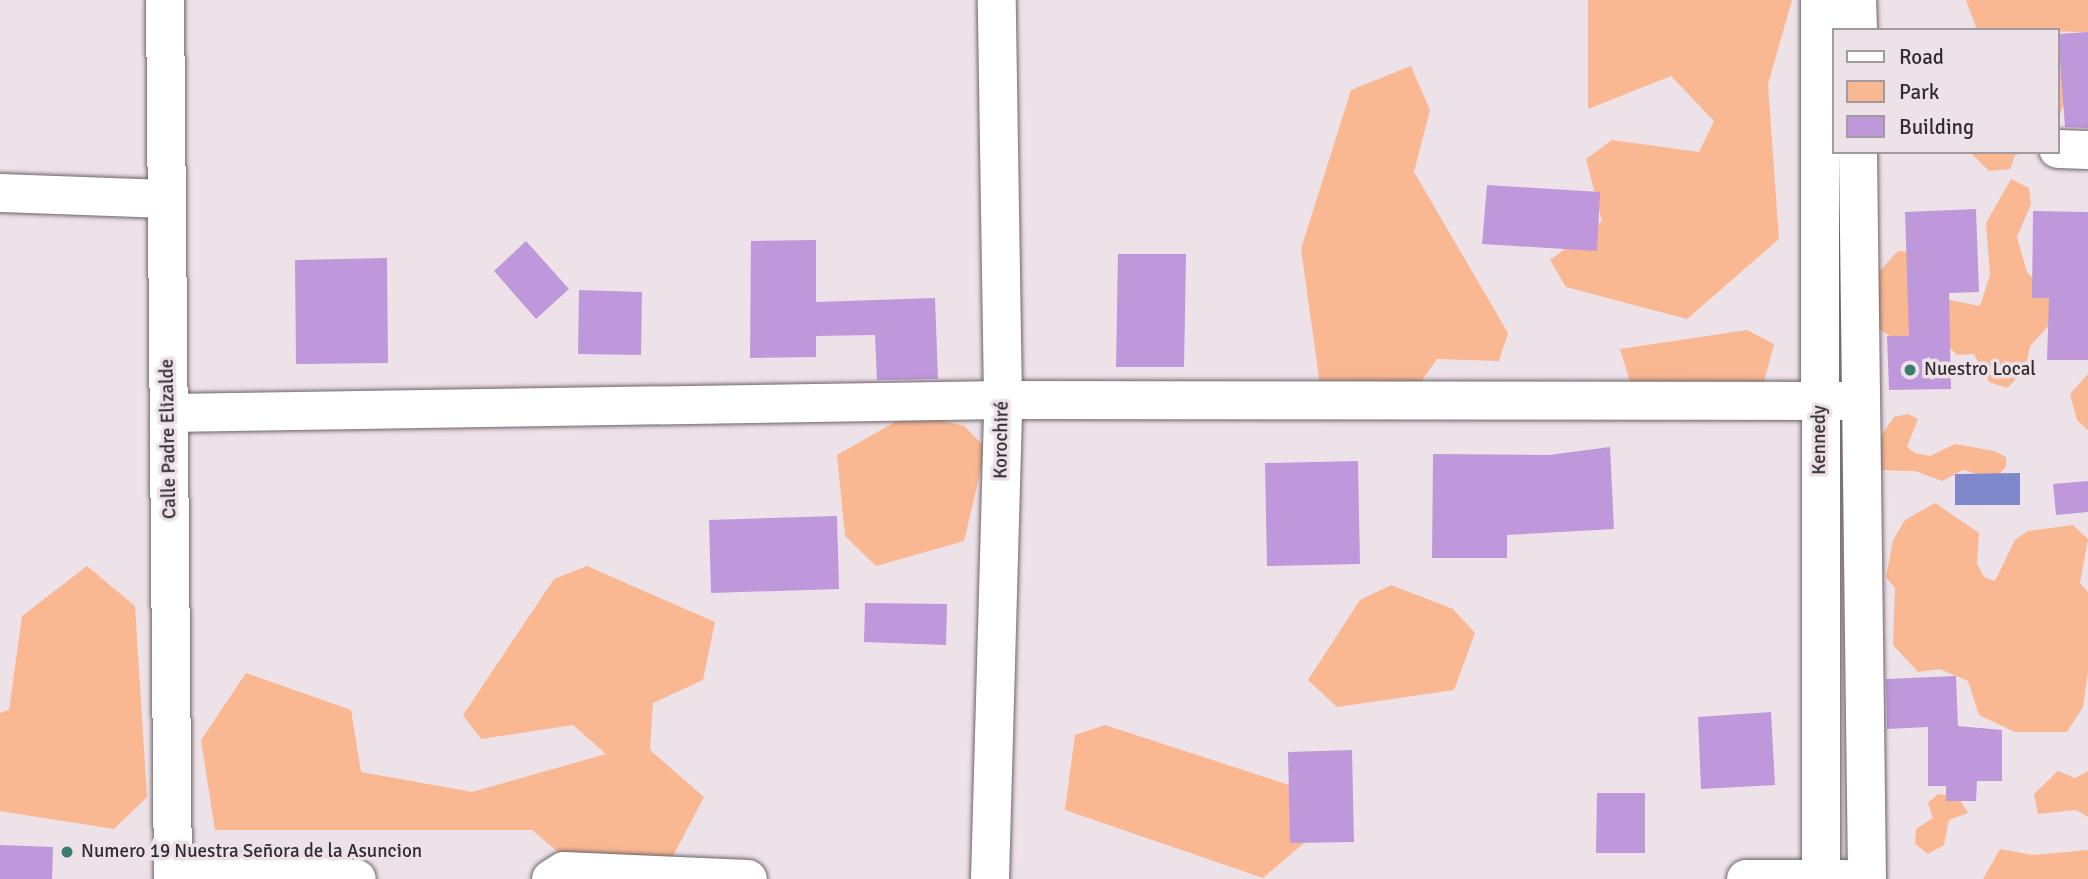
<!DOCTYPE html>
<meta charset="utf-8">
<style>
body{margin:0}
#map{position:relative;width:2088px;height:879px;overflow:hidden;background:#eee2e9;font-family:Signika,sans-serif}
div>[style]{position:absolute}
.green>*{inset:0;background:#f9b792}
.water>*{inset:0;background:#7e88ca}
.building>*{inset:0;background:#be98da}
.roads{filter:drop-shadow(0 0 2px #6d6369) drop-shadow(0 0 2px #6d6369)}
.minor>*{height:38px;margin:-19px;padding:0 19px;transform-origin:19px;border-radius:19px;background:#fff}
.secondary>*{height:38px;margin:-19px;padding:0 19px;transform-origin:19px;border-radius:19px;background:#fff}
.dots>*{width:19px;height:19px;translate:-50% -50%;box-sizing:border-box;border:4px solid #eee2e9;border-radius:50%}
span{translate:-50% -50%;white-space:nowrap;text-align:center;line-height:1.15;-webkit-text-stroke:7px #eee2e9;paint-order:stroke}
.poi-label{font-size:19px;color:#312d2f}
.left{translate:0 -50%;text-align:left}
.street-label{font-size:19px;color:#312d2f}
.legend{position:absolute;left:1832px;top:28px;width:228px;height:126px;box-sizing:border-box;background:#eee2e9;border:2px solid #a29a9f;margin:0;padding:9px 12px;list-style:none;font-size:21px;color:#312d2f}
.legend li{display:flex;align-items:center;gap:14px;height:35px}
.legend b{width:35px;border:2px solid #a29a9f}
</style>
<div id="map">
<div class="green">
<i style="clip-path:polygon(1588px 0,1792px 0,1768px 84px,1779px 239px,1687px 319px,1566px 287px,1550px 260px,1602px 221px,1586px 159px,1612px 140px,1699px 152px,1714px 121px,1671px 76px,1588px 109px)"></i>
<i style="clip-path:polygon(1966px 0,2088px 0,2088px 32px,1977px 30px)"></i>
<i style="clip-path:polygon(2058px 40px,2064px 104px,2058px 118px)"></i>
<i style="clip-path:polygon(1411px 66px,1430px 110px,1414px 172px,1508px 333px,1499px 361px,1437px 359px,1396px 416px,1321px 392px,1301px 249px,1351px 90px)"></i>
<i style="clip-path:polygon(1970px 152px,2036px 152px,2015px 155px,2010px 169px,1989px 171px)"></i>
<i style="clip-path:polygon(2011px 179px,2029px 188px,2031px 204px,2017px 237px,2027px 272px,2057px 302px,2053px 321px,2030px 346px,2025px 370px,2007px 388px,1989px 382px,1974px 354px,1957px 355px,1943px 341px,1900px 342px,1877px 328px,1878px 273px,1898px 251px,1914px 252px,1944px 299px,1980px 306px,1990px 275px,1986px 223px)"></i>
<i style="clip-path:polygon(1747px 330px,1774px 344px,1758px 405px,1695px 421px,1636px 401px,1620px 349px)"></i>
<i style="clip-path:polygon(2088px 374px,2088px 430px,2077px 420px,2070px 394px)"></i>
<i style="clip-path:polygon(911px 413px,964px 426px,986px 448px,964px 541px,876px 566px,845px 536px,837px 455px)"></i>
<i style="clip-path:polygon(1908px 414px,1918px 419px,1907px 447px,1915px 453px,1930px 456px,1955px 444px,1994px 451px,2006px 457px,2006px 466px,1996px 479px,1963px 470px,1942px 481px,1915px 471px,1874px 470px,1871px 453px,1887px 427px,1894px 417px)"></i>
<i style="clip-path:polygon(1935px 503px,1979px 533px,1977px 564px,1984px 577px,1995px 581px,2015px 540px,2028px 531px,2073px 525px,2088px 539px,2080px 583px,2088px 592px,2088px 672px,2083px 707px,2067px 732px,2015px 732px,1979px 715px,1968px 681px,1940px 669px,1918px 672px,1893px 645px,1895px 588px,1886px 577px,1893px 540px,1905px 520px)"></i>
<i style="clip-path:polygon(87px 566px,135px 606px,147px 797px,114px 829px,0 811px,0 713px,9px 710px,22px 616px)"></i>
<i style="clip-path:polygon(587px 566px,715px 622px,703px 680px,653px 703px,650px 750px,704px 797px,661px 879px,590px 879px,532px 830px,215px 830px,201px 740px,246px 673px,351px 710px,361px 772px,472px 792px,606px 754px,573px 725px,481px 739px,463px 715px,554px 579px)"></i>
<i style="clip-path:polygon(1391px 585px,1453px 609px,1475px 633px,1454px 690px,1337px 707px,1308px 680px,1360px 600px)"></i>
<i style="clip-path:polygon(1105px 725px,1289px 785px,1311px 837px,1263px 878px,1065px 810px,1075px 735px)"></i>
<i style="clip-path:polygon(2058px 771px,2075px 778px,2088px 771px,2088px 817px,2076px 810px,2038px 814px,2034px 794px)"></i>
<i style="clip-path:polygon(1938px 794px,1958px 797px,1968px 813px,1949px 820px,1944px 845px,1928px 854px,1915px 844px,1916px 829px,1933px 818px,1928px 803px)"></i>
<i style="clip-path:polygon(2000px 849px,2033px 855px,2088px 850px,2088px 879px,1983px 879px)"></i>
</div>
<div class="water">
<i style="clip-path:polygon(2020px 473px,2020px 505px,1955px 505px,1955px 474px)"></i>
</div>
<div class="building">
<i style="clip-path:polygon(2088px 32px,2088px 128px,2065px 127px,2058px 34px)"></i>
<i style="clip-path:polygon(1487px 185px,1600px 192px,1597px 251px,1482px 244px)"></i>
<i style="clip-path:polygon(1976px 209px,1979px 292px,1949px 293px,1951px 389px,1889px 390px,1887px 336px,1909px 336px,1905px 212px)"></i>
<i style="clip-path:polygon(2033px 211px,2088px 212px,2088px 360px,2047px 360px,2049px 298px,2032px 298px)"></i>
<i style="clip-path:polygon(816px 240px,816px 302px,935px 298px,938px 379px,877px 380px,875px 335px,816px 336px,816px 357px,750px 358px,751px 241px)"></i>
<i style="clip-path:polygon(526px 241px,569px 289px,536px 319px,494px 271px)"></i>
<i style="clip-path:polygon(1118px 254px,1186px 254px,1184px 367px,1116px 367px)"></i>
<i style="clip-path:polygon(387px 258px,388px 363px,296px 364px,295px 260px)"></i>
<i style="clip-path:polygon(579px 290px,642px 292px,641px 355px,578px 354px)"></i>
<i style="clip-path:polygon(1610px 447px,1614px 529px,1507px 535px,1507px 558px,1432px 558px,1433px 454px,1549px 455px)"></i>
<i style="clip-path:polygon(1358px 461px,1360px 564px,1267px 566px,1265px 463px)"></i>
<i style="clip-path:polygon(2088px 481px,2088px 512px,2056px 515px,2053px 484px)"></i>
<i style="clip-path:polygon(837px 516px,839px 589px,711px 593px,709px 520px)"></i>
<i style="clip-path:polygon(865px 603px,947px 604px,946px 645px,864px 642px)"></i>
<i style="clip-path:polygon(1956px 676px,1958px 726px,2002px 730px,2002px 781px,1977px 781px,1976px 801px,1946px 801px,1946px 786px,1928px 786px,1928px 727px,1887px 729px,1886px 679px)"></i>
<i style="clip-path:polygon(1771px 712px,1775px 785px,1701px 789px,1698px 717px)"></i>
<i style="clip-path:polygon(1352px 750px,1354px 842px,1290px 843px,1288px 752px)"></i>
<i style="clip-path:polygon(1597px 793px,1645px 793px,1645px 853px,1596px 853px)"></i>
<i style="clip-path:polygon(0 845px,53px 847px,52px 879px,0 879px)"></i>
</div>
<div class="roads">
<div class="minor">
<i style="left:165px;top:0;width:879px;rotate:89.48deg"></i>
<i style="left:2058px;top:149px;width:30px;rotate:2deg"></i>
<i style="left:0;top:193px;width:167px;rotate:2.1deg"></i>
<i style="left:169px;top:413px;width:834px;rotate:-0.89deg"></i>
<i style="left:1003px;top:400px;width:858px;rotate:0.07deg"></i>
<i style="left:173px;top:868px;width:184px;rotate:3.4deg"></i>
<i style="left:551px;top:879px;width:15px;rotate:-32deg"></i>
<i style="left:564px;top:871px;width:184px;rotate:2.5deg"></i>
<i style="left:990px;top:879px;width:479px;rotate:-88.4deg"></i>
<i style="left:1003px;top:400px;width:400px;rotate:-90.9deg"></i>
<i style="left:1746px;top:879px;width:98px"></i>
</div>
<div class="secondary">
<i style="left:1820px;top:0;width:879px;rotate:89.93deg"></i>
<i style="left:1857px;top:0;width:30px;rotate:88deg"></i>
<i style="left:1858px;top:152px;width:727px;rotate:89.29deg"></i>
</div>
</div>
<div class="dots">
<i style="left:1910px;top:370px;background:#3a7c6e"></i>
<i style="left:67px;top:852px;background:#3a7c6e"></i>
</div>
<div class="poi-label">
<span class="left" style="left:1924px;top:370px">Nuestro Local</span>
<span class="left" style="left:81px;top:852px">Numero 19 Nuestra Señora de la Asuncion</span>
</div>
<div class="street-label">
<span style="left:169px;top:439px;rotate:-91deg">Calle Padre Elizalde</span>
<span style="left:1002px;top:440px;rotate:-89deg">Korochiré</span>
<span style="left:1820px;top:440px;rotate:-90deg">Kennedy</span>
</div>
<ul class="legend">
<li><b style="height:9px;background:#fff"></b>Road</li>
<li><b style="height:19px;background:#f9b792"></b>Park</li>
<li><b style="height:19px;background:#be98da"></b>Building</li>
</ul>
</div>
